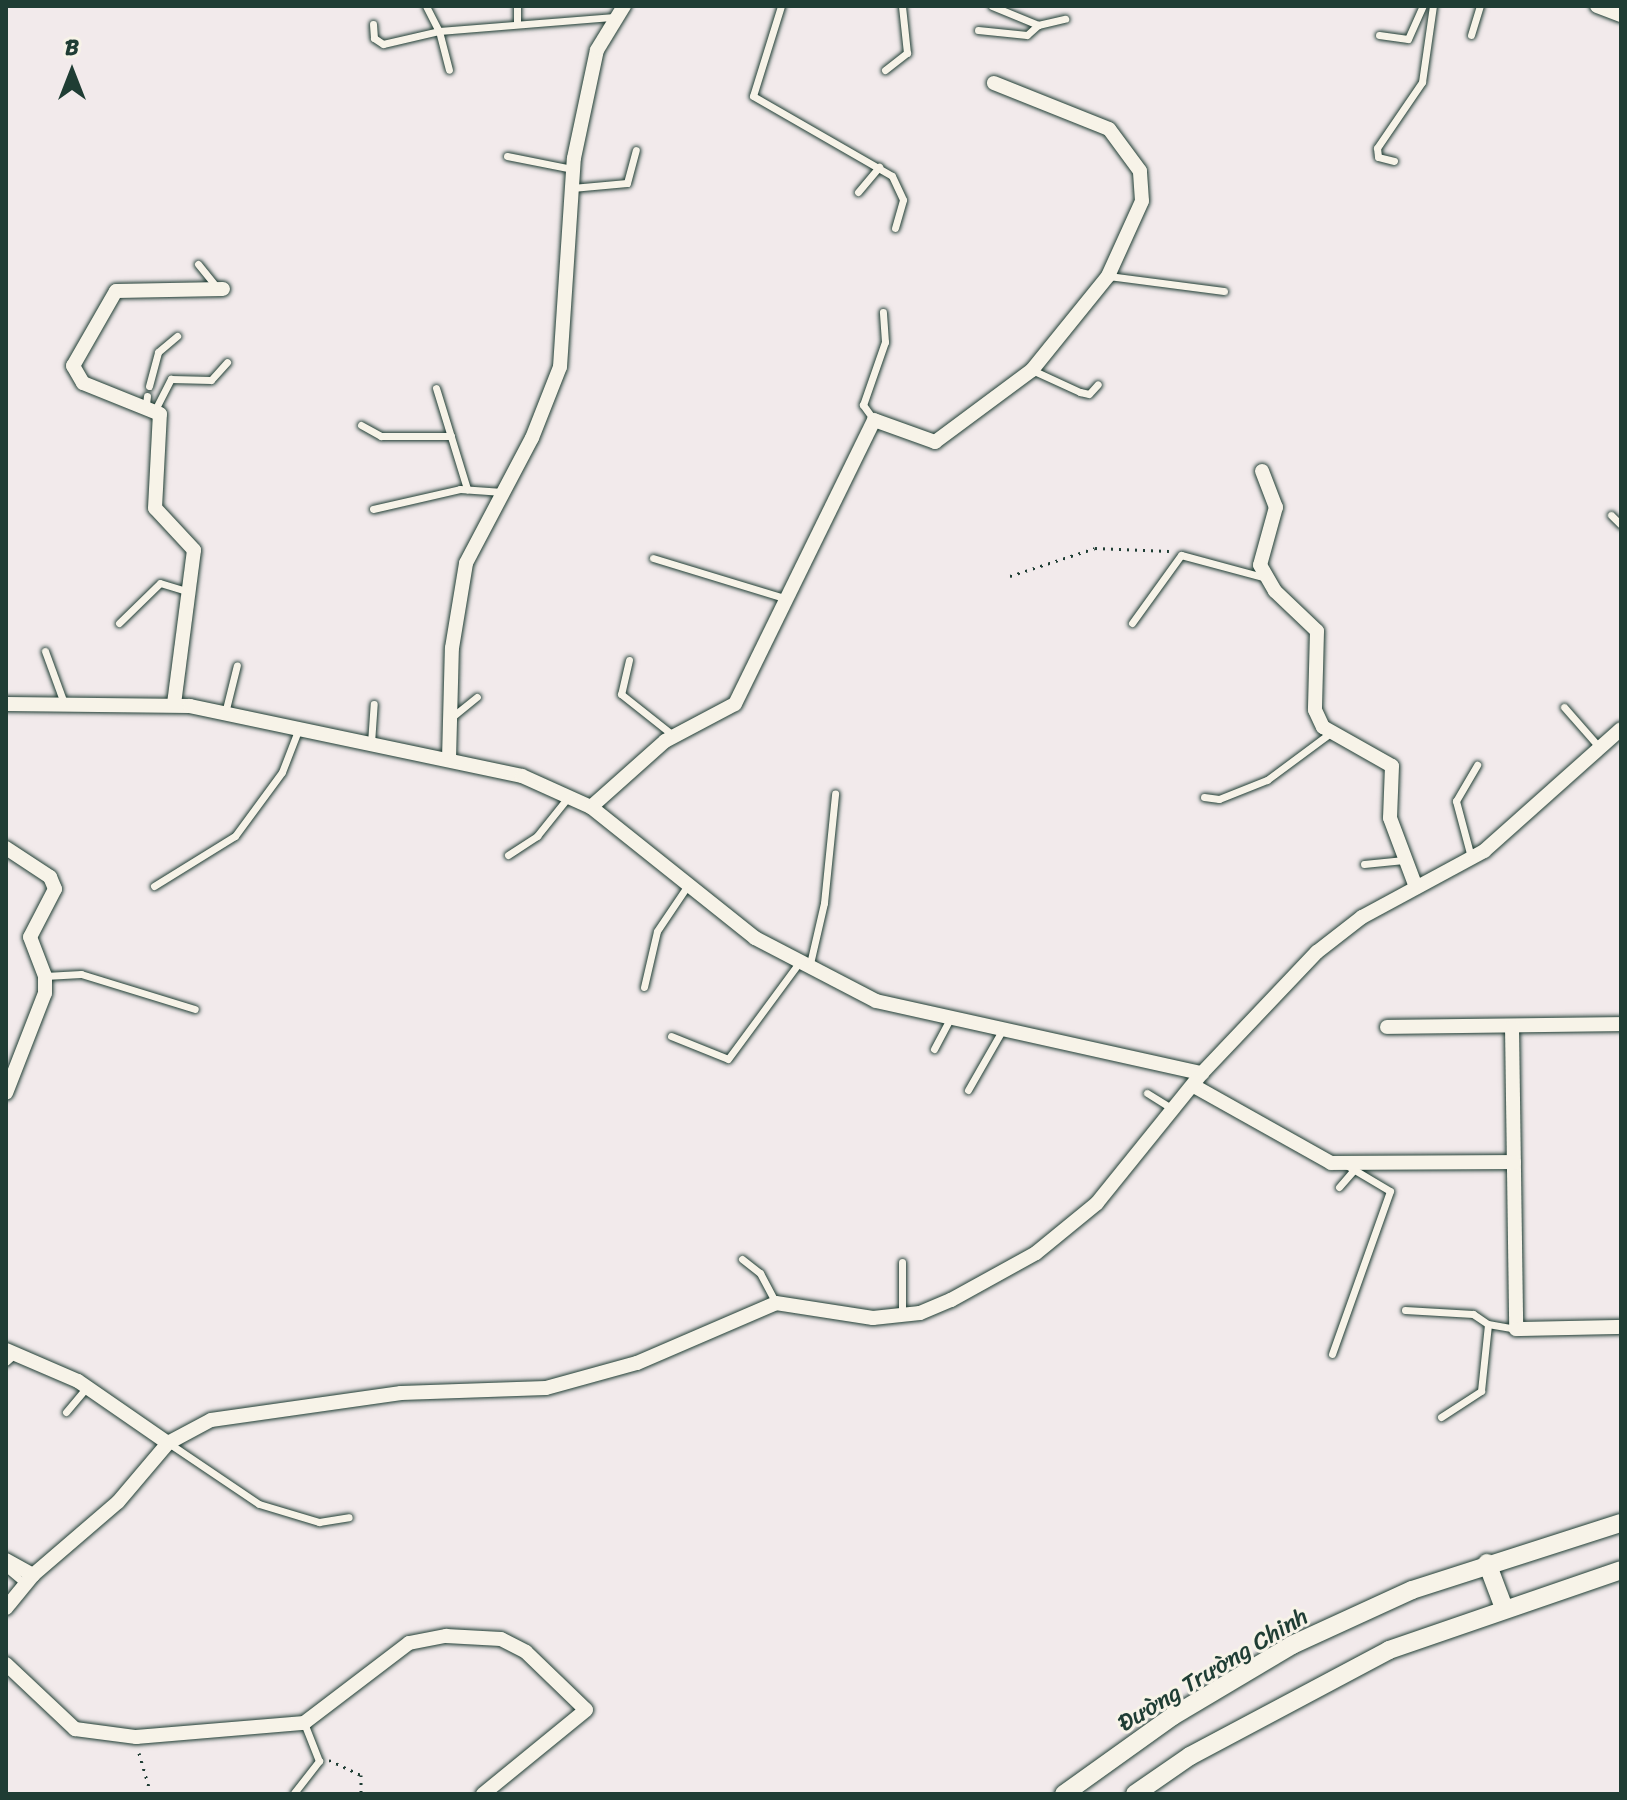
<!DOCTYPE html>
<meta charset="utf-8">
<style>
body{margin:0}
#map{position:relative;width:1627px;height:1800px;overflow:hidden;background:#f2eaeb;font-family:Sriracha,sans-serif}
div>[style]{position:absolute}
.path>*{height:3px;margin-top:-1.5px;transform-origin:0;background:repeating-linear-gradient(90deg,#1f3d34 0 2px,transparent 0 8px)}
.roads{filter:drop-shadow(0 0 2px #1f3d34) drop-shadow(0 0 2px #1f3d34)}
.service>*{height:7px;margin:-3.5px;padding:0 3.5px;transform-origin:3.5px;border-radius:3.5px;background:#f7f3e8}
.minor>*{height:14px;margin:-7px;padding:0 7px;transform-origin:7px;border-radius:7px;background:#f7f3e8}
.secondary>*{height:18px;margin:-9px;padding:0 9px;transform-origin:9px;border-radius:9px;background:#f7f3e8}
span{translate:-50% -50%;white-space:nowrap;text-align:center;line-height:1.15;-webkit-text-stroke:6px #f7f3e8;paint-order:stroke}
.street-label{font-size:24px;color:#1f3d34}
.frame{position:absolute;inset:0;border:8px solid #1f3d34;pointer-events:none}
.north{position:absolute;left:32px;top:32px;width:80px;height:80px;-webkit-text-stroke:6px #f7f3e8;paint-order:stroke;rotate:0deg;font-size:22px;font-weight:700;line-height:32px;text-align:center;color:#1f3d34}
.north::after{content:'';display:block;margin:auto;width:28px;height:36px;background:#1f3d34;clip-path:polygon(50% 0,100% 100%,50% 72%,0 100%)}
</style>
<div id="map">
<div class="path">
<i style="left:1010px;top:576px;width:89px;rotate:-18.2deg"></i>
<i style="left:1095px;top:548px;width:74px;rotate:2.3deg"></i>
<i style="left:139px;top:1753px;width:43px;rotate:73.7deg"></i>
<i style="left:329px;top:1760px;width:35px;rotate:25deg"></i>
<i style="left:361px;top:1775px;width:19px;rotate:90deg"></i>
</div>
<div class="roads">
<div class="service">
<i style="left:426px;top:6px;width:28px;rotate:63deg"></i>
<i style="left:439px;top:31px;width:176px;rotate:-4.6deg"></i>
<i style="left:517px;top:6px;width:18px;rotate:90deg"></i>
<i style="left:781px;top:6px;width:94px;rotate:107.3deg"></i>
<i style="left:753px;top:96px;width:160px;rotate:29.9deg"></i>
<i style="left:892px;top:176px;width:26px;rotate:65deg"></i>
<i style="left:903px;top:200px;width:29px;rotate:106deg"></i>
<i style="left:992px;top:6px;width:50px;rotate:22.4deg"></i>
<i style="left:1038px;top:25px;width:28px;rotate:-13deg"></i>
<i style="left:373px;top:24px;width:14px;rotate:86deg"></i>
<i style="left:374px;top:38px;width:11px;rotate:34deg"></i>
<i style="left:383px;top:44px;width:57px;rotate:-13.1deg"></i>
<i style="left:439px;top:31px;width:40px;rotate:75.6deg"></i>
<i style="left:978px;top:30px;width:49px;rotate:5.8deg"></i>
<i style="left:1027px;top:35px;width:15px;rotate:-42deg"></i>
<i style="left:1379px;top:35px;width:29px;rotate:8deg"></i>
<i style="left:1408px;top:39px;width:36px;rotate:-66deg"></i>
<i style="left:1471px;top:35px;width:30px;rotate:-73deg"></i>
<i style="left:885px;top:70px;width:28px;rotate:-38deg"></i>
<i style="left:907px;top:53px;width:47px;rotate:-96.1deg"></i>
<i style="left:507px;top:156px;width:66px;rotate:11.3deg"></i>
<i style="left:1394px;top:161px;width:16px;rotate:-166deg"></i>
<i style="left:1378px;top:157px;width:9px;rotate:-96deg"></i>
<i style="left:1377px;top:148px;width:80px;rotate:-55.7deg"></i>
<i style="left:1422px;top:82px;width:77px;rotate:-81.8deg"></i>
<i style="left:572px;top:188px;width:55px;rotate:-5.2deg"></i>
<i style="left:627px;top:183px;width:34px;rotate:-75deg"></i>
<i style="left:858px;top:192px;width:33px;rotate:-50deg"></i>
<i style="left:198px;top:264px;width:32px;rotate:51deg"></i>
<i style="left:1108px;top:276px;width:117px;rotate:7.4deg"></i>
<i style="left:1032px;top:370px;width:53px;rotate:24.6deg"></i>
<i style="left:1080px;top:392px;width:9px;rotate:13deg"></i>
<i style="left:1089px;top:394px;width:13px;rotate:-48deg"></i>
<i style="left:149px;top:386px;width:35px;rotate:-75deg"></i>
<i style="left:158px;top:352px;width:25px;rotate:-40deg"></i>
<i style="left:436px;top:388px;width:106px;rotate:72.9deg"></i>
<i style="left:146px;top:404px;width:8px;rotate:-83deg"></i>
<i style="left:156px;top:408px;width:33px;rotate:-63deg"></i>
<i style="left:171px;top:379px;width:40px;rotate:1.4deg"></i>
<i style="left:211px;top:380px;width:24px;rotate:-48deg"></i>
<i style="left:874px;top:420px;width:19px;rotate:-126deg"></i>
<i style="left:863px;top:405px;width:67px;rotate:-70.8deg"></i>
<i style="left:885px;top:342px;width:30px;rotate:-94deg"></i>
<i style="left:361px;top:425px;width:23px;rotate:29deg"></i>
<i style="left:381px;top:436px;width:70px"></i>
<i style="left:373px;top:509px;width:89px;rotate:-12.9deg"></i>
<i style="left:460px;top:489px;width:39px;rotate:4deg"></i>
<i style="left:1611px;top:515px;width:14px;rotate:45deg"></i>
<i style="left:653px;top:558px;width:140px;rotate:17deg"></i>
<i style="left:119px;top:623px;width:57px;rotate:-44.3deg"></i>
<i style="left:160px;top:583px;width:30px;rotate:17deg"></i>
<i style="left:1132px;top:623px;width:84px;rotate:-54.2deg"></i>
<i style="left:1181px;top:555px;width:88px;rotate:15.1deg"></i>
<i style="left:45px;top:651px;width:55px;rotate:69.9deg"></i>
<i style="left:629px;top:660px;width:35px;rotate:103deg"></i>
<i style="left:621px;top:694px;width:68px;rotate:38.4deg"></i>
<i style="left:1564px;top:707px;width:55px;rotate:48.7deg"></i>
<i style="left:225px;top:713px;width:49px;rotate:-76deg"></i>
<i style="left:452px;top:717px;width:32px;rotate:-39deg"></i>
<i style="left:371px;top:743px;width:39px;rotate:-86deg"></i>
<i style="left:1204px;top:797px;width:15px;rotate:8deg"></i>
<i style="left:1219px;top:799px;width:52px;rotate:-21.6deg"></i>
<i style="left:1267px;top:780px;width:77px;rotate:-36.6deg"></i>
<i style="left:508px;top:855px;width:35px;rotate:-33deg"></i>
<i style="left:537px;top:836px;width:51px;rotate:-51.3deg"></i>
<i style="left:1471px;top:857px;width:58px;rotate:-105deg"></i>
<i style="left:1456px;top:801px;width:42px;rotate:-59.7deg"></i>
<i style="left:1364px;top:864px;width:40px;rotate:-5.7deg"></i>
<i style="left:154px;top:886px;width:95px;rotate:-31.7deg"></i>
<i style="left:235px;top:836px;width:79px;rotate:-53.7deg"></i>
<i style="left:282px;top:772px;width:47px;rotate:-68.9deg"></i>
<i style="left:809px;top:968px;width:67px;rotate:-77deg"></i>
<i style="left:824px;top:903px;width:110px;rotate:-84.2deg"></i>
<i style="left:45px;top:976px;width:36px;rotate:-3deg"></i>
<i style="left:81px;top:974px;width:119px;rotate:17.1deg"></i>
<i style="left:644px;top:987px;width:57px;rotate:-76.9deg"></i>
<i style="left:657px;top:931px;width:52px;rotate:-56deg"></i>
<i style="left:671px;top:1036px;width:61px;rotate:22deg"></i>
<i style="left:728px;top:1059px;width:118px;rotate:-53.6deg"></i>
<i style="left:934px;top:1049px;width:34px;rotate:-62deg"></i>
<i style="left:968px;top:1090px;width:70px;rotate:-60.2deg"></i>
<i style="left:1147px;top:1093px;width:31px;rotate:32deg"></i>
<i style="left:1339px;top:1187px;width:23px;rotate:-49deg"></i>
<i style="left:742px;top:1259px;width:23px;rotate:38deg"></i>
<i style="left:760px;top:1273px;width:34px;rotate:62deg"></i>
<i style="left:902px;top:1262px;width:52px;rotate:90deg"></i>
<i style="left:1405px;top:1310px;width:68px;rotate:3.4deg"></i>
<i style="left:1473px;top:1314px;width:18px;rotate:34deg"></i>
<i style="left:1488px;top:1324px;width:28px;rotate:10deg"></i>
<i style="left:1332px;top:1354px;width:173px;rotate:-70.4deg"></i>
<i style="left:1390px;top:1191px;width:49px;rotate:-149.2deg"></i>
<i style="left:6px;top:1362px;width:12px;rotate:-42deg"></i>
<i style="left:66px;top:1412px;width:33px;rotate:-50deg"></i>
<i style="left:1441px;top:1417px;width:48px;rotate:-33deg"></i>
<i style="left:1481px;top:1391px;width:67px;rotate:-84deg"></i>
<i style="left:170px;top:1444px;width:107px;rotate:34deg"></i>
<i style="left:259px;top:1504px;width:63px;rotate:16.7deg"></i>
<i style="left:319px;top:1522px;width:30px;rotate:-9deg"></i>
<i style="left:6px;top:1568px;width:23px;rotate:40deg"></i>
<i style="left:294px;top:1793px;width:41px;rotate:-52deg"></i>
<i style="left:319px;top:1761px;width:41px;rotate:-111.5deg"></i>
</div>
<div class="minor">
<i style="left:1597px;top:6px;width:26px;rotate:21deg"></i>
<i style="left:1262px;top:471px;width:39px;rotate:69deg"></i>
<i style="left:1276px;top:507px;width:60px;rotate:105.4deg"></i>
<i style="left:1260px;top:565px;width:30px;rotate:60deg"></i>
<i style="left:1275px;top:591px;width:58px;rotate:43.6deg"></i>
<i style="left:1317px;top:631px;width:79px;rotate:91.5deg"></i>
<i style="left:1315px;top:710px;width:19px;rotate:65deg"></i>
<i style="left:1323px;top:727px;width:79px;rotate:29.5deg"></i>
<i style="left:1392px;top:766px;width:52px;rotate:92.2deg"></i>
<i style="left:1390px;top:818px;width:74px;rotate:69.4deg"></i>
<i style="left:6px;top:704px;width:184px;rotate:0.6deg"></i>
<i style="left:190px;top:706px;width:339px;rotate:11.9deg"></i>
<i style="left:522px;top:776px;width:76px;rotate:24.2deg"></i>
<i style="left:591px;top:807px;width:210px;rotate:38.6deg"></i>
<i style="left:755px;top:938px;width:136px;rotate:27.5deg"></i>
<i style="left:876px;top:1001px;width:334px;rotate:12.5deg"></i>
<i style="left:174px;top:704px;width:155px;rotate:-82.6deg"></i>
<i style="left:194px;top:550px;width:57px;rotate:-132.9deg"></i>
<i style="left:155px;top:508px;width:94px;rotate:-87deg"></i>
<i style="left:160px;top:414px;width:83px;rotate:-158.1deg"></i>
<i style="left:83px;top:383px;width:20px;rotate:-120deg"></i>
<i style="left:73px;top:366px;width:86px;rotate:-60.2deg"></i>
<i style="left:116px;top:291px;width:107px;rotate:-1.1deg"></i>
<i style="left:449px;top:759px;width:111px;rotate:-88.5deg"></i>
<i style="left:452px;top:648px;width:86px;rotate:-80.6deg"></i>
<i style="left:466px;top:563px;width:141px;rotate:-62.2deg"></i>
<i style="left:532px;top:438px;width:76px;rotate:-68.5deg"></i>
<i style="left:560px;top:367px;width:209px;rotate:-86.2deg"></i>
<i style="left:574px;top:158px;width:110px;rotate:-78deg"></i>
<i style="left:597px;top:50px;width:52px;rotate:-58.5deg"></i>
<i style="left:591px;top:807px;width:99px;rotate:-41.7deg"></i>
<i style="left:665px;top:741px;width:79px;rotate:-27.9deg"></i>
<i style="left:735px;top:704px;width:316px;rotate:-63.9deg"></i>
<i style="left:874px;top:420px;width:65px;rotate:19.8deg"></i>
<i style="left:935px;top:442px;width:121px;rotate:-36.6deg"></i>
<i style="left:1032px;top:370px;width:121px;rotate:-51deg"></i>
<i style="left:1108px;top:276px;width:82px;rotate:-65.6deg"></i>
<i style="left:1142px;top:201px;width:30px;rotate:-94deg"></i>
<i style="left:1140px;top:171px;width:52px;rotate:-126.4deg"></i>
<i style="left:1109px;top:129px;width:124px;rotate:-158.2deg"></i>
<i style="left:6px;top:848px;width:53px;rotate:33.4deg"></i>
<i style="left:50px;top:877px;width:13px;rotate:67deg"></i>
<i style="left:55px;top:889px;width:54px;rotate:117.5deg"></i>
<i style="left:30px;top:937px;width:42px;rotate:69deg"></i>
<i style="left:45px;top:976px;width:17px;rotate:90deg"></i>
<i style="left:45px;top:993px;width:107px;rotate:111.3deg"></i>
<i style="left:1387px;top:1027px;width:234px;rotate:-0.7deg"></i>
<i style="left:1512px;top:1027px;width:302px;rotate:89.2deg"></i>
<i style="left:1516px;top:1329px;width:105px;rotate:-1.1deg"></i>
<i style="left:1194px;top:1086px;width:157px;rotate:29.3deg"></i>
<i style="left:1331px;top:1163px;width:183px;rotate:-0.3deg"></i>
<i style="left:6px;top:1350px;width:78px;rotate:23.3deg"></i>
<i style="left:78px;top:1381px;width:109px;rotate:34.6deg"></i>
<i style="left:6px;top:1560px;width:31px;rotate:29deg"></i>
<i style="left:6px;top:1608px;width:43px;rotate:-50.7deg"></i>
<i style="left:33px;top:1575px;width:112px;rotate:-40.7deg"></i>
<i style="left:118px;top:1502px;width:77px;rotate:-49.7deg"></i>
<i style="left:168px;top:1443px;width:49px;rotate:-28.1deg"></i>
<i style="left:211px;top:1420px;width:192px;rotate:-8.1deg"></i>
<i style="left:401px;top:1393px;width:145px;rotate:-2deg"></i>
<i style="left:546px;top:1388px;width:94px;rotate:-15.4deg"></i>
<i style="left:637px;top:1363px;width:151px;rotate:-23.3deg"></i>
<i style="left:776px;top:1303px;width:98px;rotate:8.8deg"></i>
<i style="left:873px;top:1318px;width:47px;rotate:-6.1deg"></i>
<i style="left:920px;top:1313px;width:34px;rotate:-23deg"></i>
<i style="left:951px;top:1300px;width:97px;rotate:-28.9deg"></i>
<i style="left:1036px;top:1253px;width:79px;rotate:-39.3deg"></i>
<i style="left:1097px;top:1203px;width:167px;rotate:-51.1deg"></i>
<i style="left:1202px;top:1073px;width:167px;rotate:-46.5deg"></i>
<i style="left:1317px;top:952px;width:57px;rotate:-37.9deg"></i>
<i style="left:1362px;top:917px;width:139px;rotate:-28.4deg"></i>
<i style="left:1484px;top:851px;width:183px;rotate:-41.7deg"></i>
<i style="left:6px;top:1664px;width:95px;rotate:43.3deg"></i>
<i style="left:75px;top:1729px;width:62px;rotate:7.5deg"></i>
<i style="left:136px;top:1737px;width:169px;rotate:-4.8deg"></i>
<i style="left:304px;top:1723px;width:132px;rotate:-37.3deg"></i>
<i style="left:409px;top:1643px;width:38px;rotate:-11deg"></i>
<i style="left:446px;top:1636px;width:55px;rotate:3.1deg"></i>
<i style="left:501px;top:1639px;width:28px;rotate:27deg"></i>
<i style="left:526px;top:1652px;width:83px;rotate:44deg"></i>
<i style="left:586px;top:1710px;width:133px;rotate:140.8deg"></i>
</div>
<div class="secondary">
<i style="left:1487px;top:1563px;width:48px;rotate:69.3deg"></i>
<i style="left:1064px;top:1794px;width:134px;rotate:-35.6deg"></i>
<i style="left:1173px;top:1716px;width:139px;rotate:-30.8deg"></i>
<i style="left:1292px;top:1645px;width:132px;rotate:-24.6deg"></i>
<i style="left:1412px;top:1590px;width:219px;rotate:-17.8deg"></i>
<i style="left:1135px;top:1794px;width:67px;rotate:-34.6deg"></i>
<i style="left:1190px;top:1756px;width:225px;rotate:-28deg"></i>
<i style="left:1389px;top:1650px;width:245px;rotate:-19deg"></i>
</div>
</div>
<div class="street-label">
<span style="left:1213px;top:1670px;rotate:-31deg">Đường Trường Chinh</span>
</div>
<div class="frame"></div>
<div class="north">B</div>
</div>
